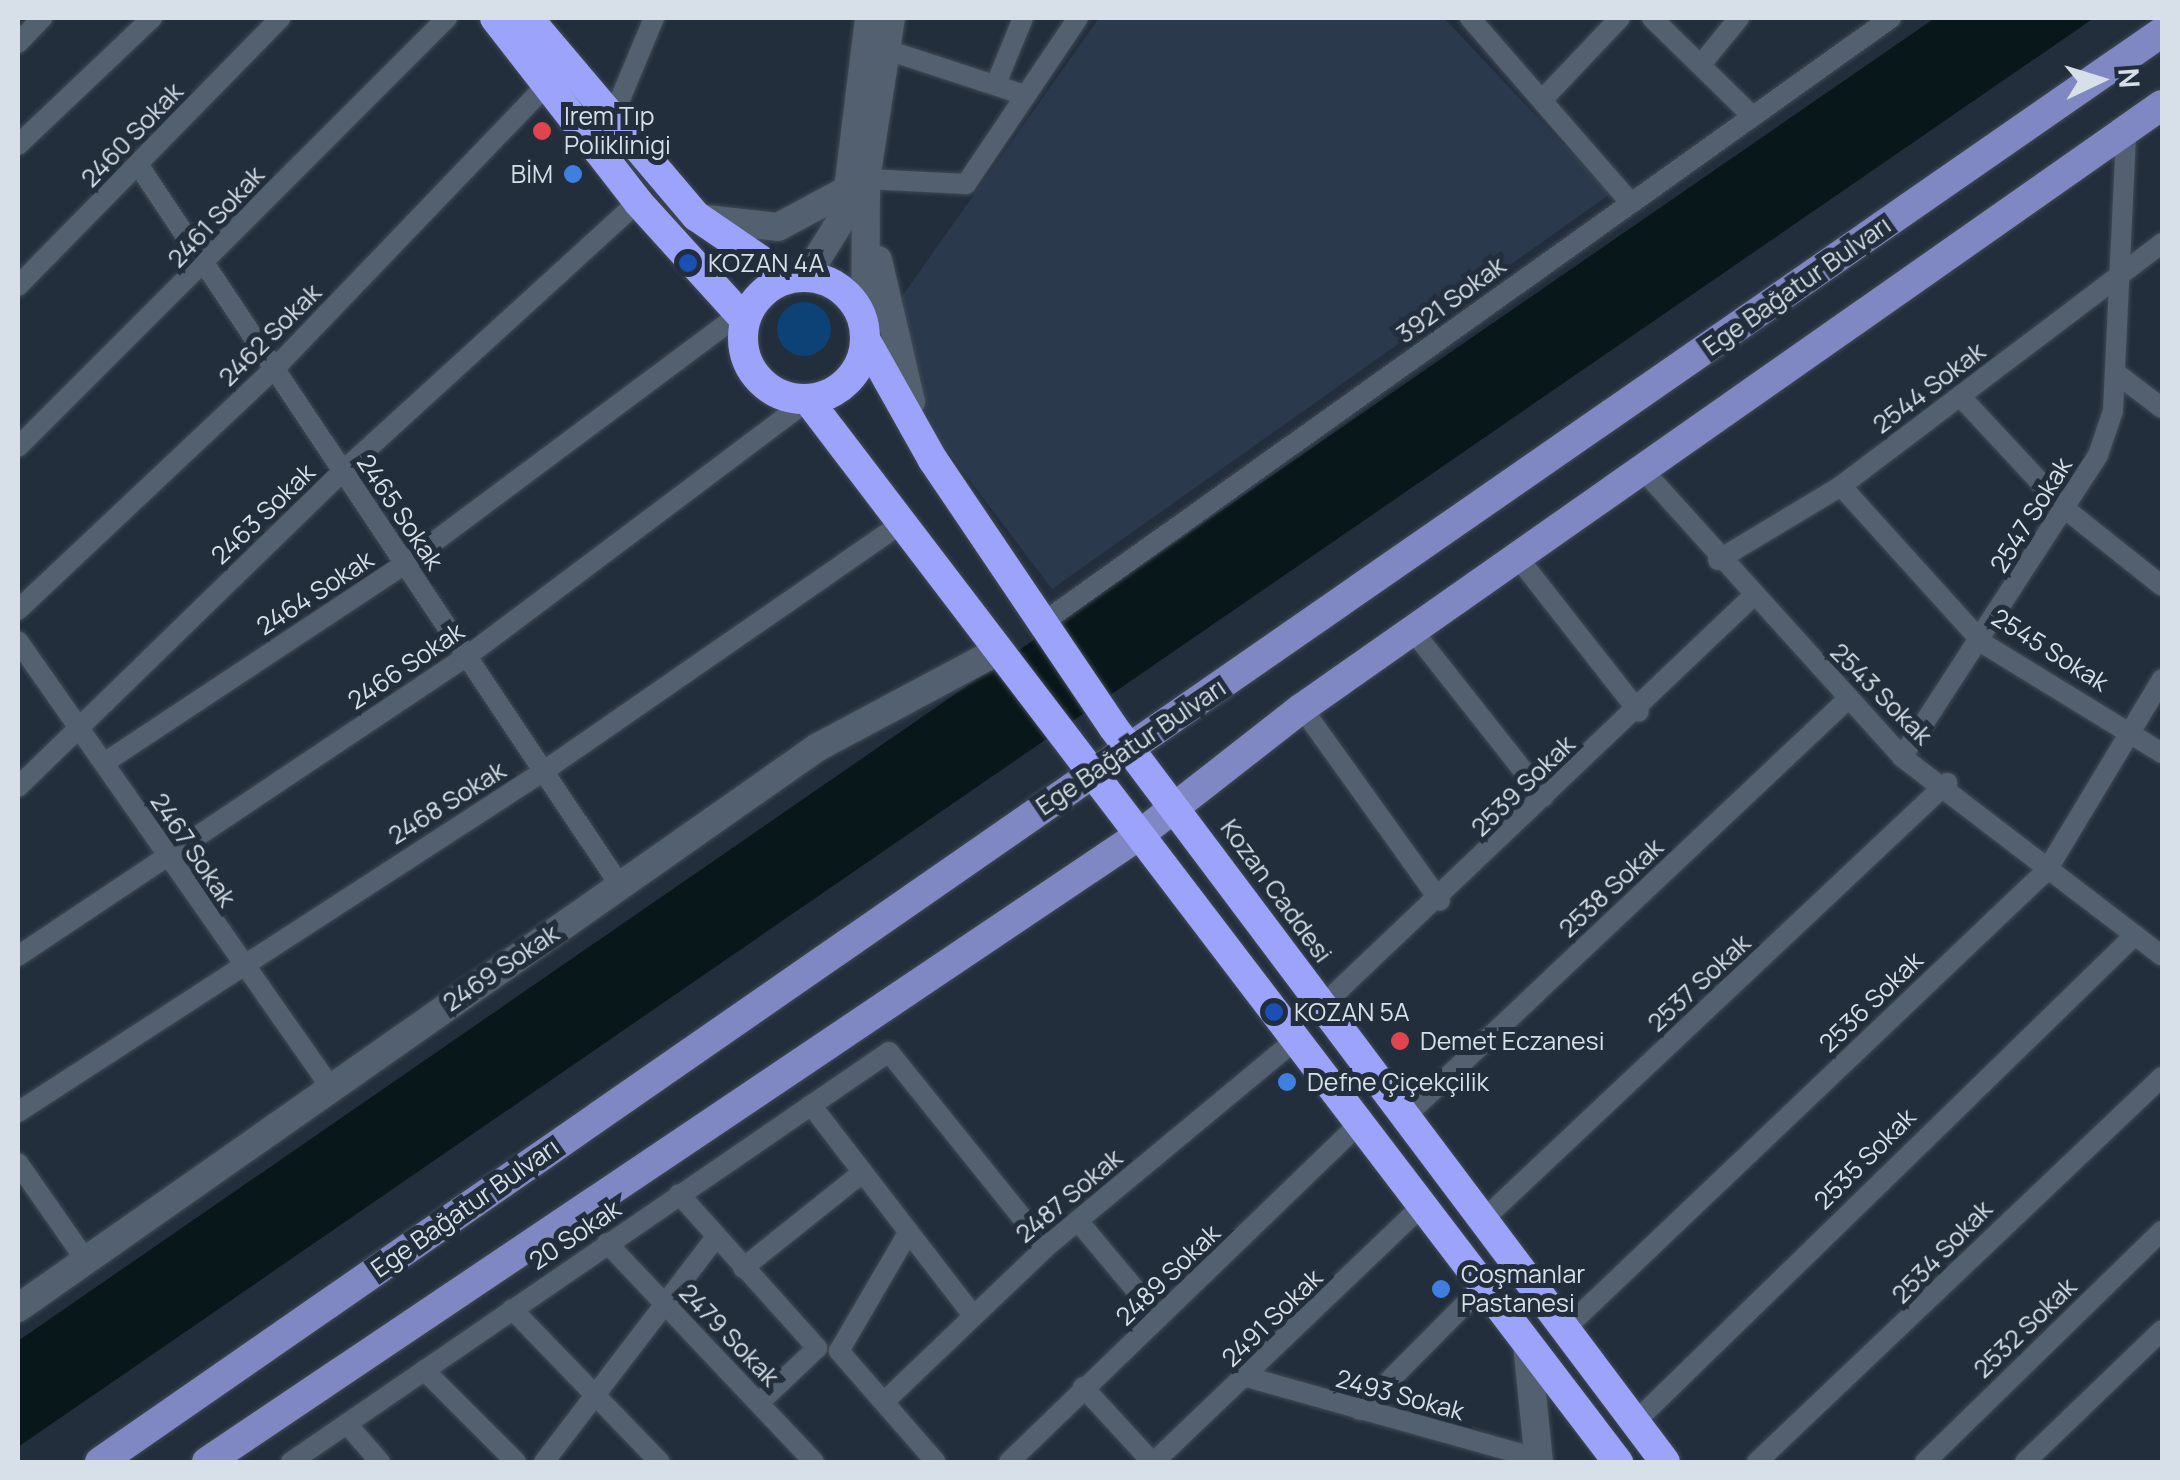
<!DOCTYPE html>
<meta charset="utf-8">
<style>
body{margin:0}
#map{position:relative;width:2180px;height:1480px;overflow:hidden;background:#222e3c;font-family:Manrope,sans-serif}
div>[style]{position:absolute}
.built>*{inset:0;background:#2a394c}
.green>*{inset:0;background:#0c4276}
.round{border-radius:50%}
.water>*{inset:0;background:#081719}
.roads{filter:drop-shadow(0 0 2px #404a55) drop-shadow(0 0 2px #404a55)}
.street>*{height:20px;margin:-10px;padding:0 10px;transform-origin:10px;border-radius:10px;background:#53606f}
.secondary>*{height:28px;margin:-14px;padding:0 14px;transform-origin:14px;border-radius:14px;background:#53606f}
.primary>*{height:30px;margin:-15px;padding:0 15px;transform-origin:15px;border-radius:15px;background:#7f88c3}
.highway>*{height:30px;margin:-15px;padding:0 15px;transform-origin:15px;border-radius:15px;background:#9ca3fb}
.highway>.ring{margin:-15px;padding:0;box-sizing:content-box;background:none;border:30px solid #9ca3fb;border-radius:50%}
.dots>*{width:28px;height:28px;translate:-50% -50%;box-sizing:border-box;border:5px solid #222e3c;border-radius:50%}
span{translate:-50% -50%;white-space:nowrap;text-align:center;line-height:1.15;-webkit-text-stroke:10px #222e3c;paint-order:stroke}
.poi-label{font-size:25px;color:#d7dfe8}
.left{translate:0 -50%;text-align:left}
.right{translate:-100% -50%;text-align:right}
.street-label{font-size:25px;color:#d7dfe8}
.frame{position:absolute;inset:0;border:20px solid #d7dfe8;pointer-events:none}
.north{position:absolute;left:2050px;top:30px;width:100px;height:100px;-webkit-text-stroke:8px #222e3c;paint-order:stroke;rotate:86deg;font-size:28px;font-weight:700;line-height:40px;text-align:center;color:#d7dfe8}
.north::after{content:'';display:block;margin:auto;width:35px;height:45px;background:#d7dfe8;clip-path:polygon(50% 0,100% 100%,50% 72%,0 100%)}
</style>
<div id="map">
<div class="built">
<i style="clip-path:polygon(1099px 18px,1444px 18px,1610px 194px,1052px 589px,918px 412px,893px 309px)"></i>
</div>
<div class="green">
<i class="round" style="left:777px;top:302px;width:54px;height:54px"></i>
</div>
<div class="water">
<i style="clip-path:polygon(1935px 18px,2094px 18px,18px 1447px,18px 1341px)"></i>
</div>
<div class="roads">
<div class="street">
<i style="left:1470px;top:18px;width:245px;rotate:49deg"></i>
<i style="left:1652px;top:18px;width:140px;rotate:44.4deg"></i>
<i style="left:18px;top:43px;width:35px;rotate:-46deg"></i>
<i style="left:881px;top:48px;width:151px;rotate:18.1deg"></i>
<i style="left:1703px;top:62px;width:57px;rotate:-50.7deg"></i>
<i style="left:998px;top:79px;width:66px;rotate:-67.7deg"></i>
<i style="left:1544px;top:98px;width:110px;rotate:-46.5deg"></i>
<i style="left:611px;top:121px;width:112px;rotate:-67.3deg"></i>
<i style="left:18px;top:145px;width:185px;rotate:-43.5deg"></i>
<i style="left:139px;top:166px;width:867px;rotate:56.24deg"></i>
<i style="left:866px;top:179px;width:100px;rotate:2.9deg"></i>
<i style="left:966px;top:184px;width:200px;rotate:-56deg"></i>
<i style="left:18px;top:286px;width:375px;rotate:-45.6deg"></i>
<i style="left:2116px;top:373px;width:58px;rotate:37.3deg"></i>
<i style="left:1960px;top:396px;width:153px;rotate:47.1deg"></i>
<i style="left:2064px;top:508px;width:125px;rotate:38.5deg"></i>
<i style="left:18px;top:447px;width:607px;rotate:-45deg"></i>
<i style="left:1643px;top:470px;width:387px;rotate:47.9deg"></i>
<i style="left:1902px;top:757px;width:327px;rotate:37.4deg"></i>
<i style="left:1841px;top:486px;width:213px;rotate:47.9deg"></i>
<i style="left:1984px;top:644px;width:209px;rotate:31.5deg"></i>
<i style="left:1519px;top:559px;width:194px;rotate:51.9deg"></i>
<i style="left:1718px;top:560px;width:144px;rotate:-31deg"></i>
<i style="left:1841px;top:486px;width:403px;rotate:-37.1deg"></i>
<i style="left:18px;top:610px;width:356px;rotate:-43.3deg"></i>
<i style="left:277px;top:366px;width:390px;rotate:-46.2deg"></i>
<i style="left:1041px;top:624px;width:1044px;rotate:-35.49deg"></i>
<i style="left:1413px;top:631px;width:211px;rotate:51.7deg"></i>
<i style="left:18px;top:641px;width:542px;rotate:54.99deg"></i>
<i style="left:1302px;top:708px;width:237px;rotate:54.4deg"></i>
<i style="left:1902px;top:757px;width:360px;rotate:-57deg"></i>
<i style="left:2098px;top:455px;width:46px;rotate:-71.2deg"></i>
<i style="left:2113px;top:411px;width:280px;rotate:-87.3deg"></i>
<i style="left:104px;top:763px;width:359px;rotate:-33.5deg"></i>
<i style="left:403px;top:565px;width:419px;rotate:-36.7deg"></i>
<i style="left:18px;top:787px;width:452px;rotate:-44.2deg"></i>
<i style="left:342px;top:472px;width:401px;rotate:-42.4deg"></i>
<i style="left:18px;top:956px;width:544px;rotate:-33.75deg"></i>
<i style="left:470px;top:654px;width:423px;rotate:-36.9deg"></i>
<i style="left:1323px;top:1005px;width:592px;rotate:-43.56deg"></i>
<i style="left:811px;top:1105px;width:264px;rotate:52.4deg"></i>
<i style="left:18px;top:1112px;width:623px;rotate:-32.95deg"></i>
<i style="left:541px;top:773px;width:432px;rotate:-34.7deg"></i>
<i style="left:1408px;top:1114px;width:605px;rotate:-43.33deg"></i>
<i style="left:18px;top:1163px;width:117px;rotate:55.1deg"></i>
<i style="left:679px;top:1194px;width:207px;rotate:48.1deg"></i>
<i style="left:817px;top:1348px;width:80px;rotate:136.5deg"></i>
<i style="left:1485px;top:1218px;width:635px;rotate:-43.28deg"></i>
<i style="left:1078px;top:1221px;width:126px;rotate:50.1deg"></i>
<i style="left:908px;top:1233px;width:137px;rotate:120.3deg"></i>
<i style="left:839px;top:1351px;width:147px;rotate:48.9deg"></i>
<i style="left:607px;top:1243px;width:301px;rotate:46.6deg"></i>
<i style="left:743px;top:1268px;width:152px;rotate:-38.6deg"></i>
<i style="left:512px;top:1309px;width:213px;rotate:46deg"></i>
<i style="left:1569px;top:1325px;width:660px;rotate:-43.59deg"></i>
<i style="left:2047px;top:870px;width:223px;rotate:-58.9deg"></i>
<i style="left:424px;top:1370px;width:130px;rotate:45deg"></i>
<i style="left:1247px;top:1377px;width:303px;rotate:15.7deg"></i>
<i style="left:1083px;top:1387px;width:102px;rotate:47.4deg"></i>
<i style="left:885px;top:1401px;width:223px;rotate:-43.7deg"></i>
<i style="left:1046px;top:1247px;width:324px;rotate:-39.7deg"></i>
<i style="left:1360px;top:1410px;width:175px;rotate:-45.2deg"></i>
<i style="left:1635px;top:1422px;width:698px;rotate:-44.25deg"></i>
<i style="left:347px;top:1424px;width:50px;rotate:49deg"></i>
<i style="left:291px;top:1462px;width:725px;rotate:-34.44deg"></i>
<i style="left:889px;top:1052px;width:250px;rotate:51.2deg"></i>
<i style="left:544px;top:1462px;width:283px;rotate:-52.6deg"></i>
<i style="left:1009px;top:1462px;width:488px;rotate:-44deg"></i>
<i style="left:1154px;top:1462px;width:371px;rotate:-43.7deg"></i>
<i style="left:1757px;top:1462px;width:559px;rotate:-43.55deg"></i>
<i style="left:1925px;top:1462px;width:331px;rotate:-44.3deg"></i>
<i style="left:2025px;top:1462px;width:190px;rotate:-43.9deg"></i>
</div>
<div class="secondary">
<i style="left:706px;top:219px;width:72px;rotate:6.3deg"></i>
<i style="left:778px;top:227px;width:78px;rotate:-28.2deg"></i>
<i style="left:878px;top:260px;width:146px;rotate:76.9deg"></i>
<i style="left:787px;top:278px;width:24px;rotate:-19deg"></i>
<i style="left:810px;top:270px;width:66px;rotate:-58deg"></i>
<i style="left:845px;top:214px;width:197px;rotate:-83deg"></i>
<i style="left:865px;top:339px;width:160px;rotate:-89.6deg"></i>
<i style="left:866px;top:179px;width:163px;rotate:-81.2deg"></i>
<i style="left:18px;top:1308px;width:977px;rotate:-35.04deg"></i>
<i style="left:818px;top:747px;width:204px;rotate:-28.1deg"></i>
<i style="left:1527px;top:1344px;width:119px;rotate:84.2deg"></i>
</div>
<div class="primary">
<i style="left:100px;top:1462px;width:2509px;rotate:-34.74deg"></i>
<i style="left:207px;top:1462px;width:1122px;rotate:-33.92deg"></i>
<i style="left:1138px;top:836px;width:208px;rotate:-38deg"></i>
<i style="left:1302px;top:708px;width:1050px;rotate:-35.04deg"></i>
</div>
<div class="highway">
<i style="left:495px;top:18px;width:233px;rotate:52.1deg"></i>
<i style="left:638px;top:202px;width:159px;rotate:47.8deg"></i>
<i style="left:528px;top:18px;width:260px;rotate:49.7deg"></i>
<i style="left:696px;top:216px;width:110px;rotate:34.3deg"></i>
<i class="ring" style="left:743px;top:277px;width:92px;height:92px"></i>
<i style="left:865px;top:339px;width:139px;rotate:60.7deg"></i>
<i style="left:933px;top:460px;width:322px;rotate:56deg"></i>
<i style="left:1113px;top:727px;width:919px;rotate:53.09deg"></i>
<i style="left:808px;top:400px;width:1336px;rotate:52.67deg"></i>
</div>
</div>
<div class="dots">
<i style="left:542px;top:131px;background:#e0444e"></i>
<i style="left:573px;top:174px;background:#3f7fe0"></i>
<i style="left:688px;top:263px;background:#1a4fb4"></i>
<i style="left:1274px;top:1012px;background:#1a4fb4"></i>
<i style="left:1400px;top:1041px;background:#e0444e"></i>
<i style="left:1287px;top:1082px;background:#3f7fe0"></i>
<i style="left:1441px;top:1289px;background:#3f7fe0"></i>
</div>
<div class="poi-label">
<span class="left" style="left:564px;top:131px">Irem Tıp<br>Poliklinigi</span>
<span class="right" style="left:553px;top:174px">BİM</span>
<span class="left" style="left:708px;top:263px">KOZAN 4A</span>
<span class="left" style="left:1294px;top:1012px">KOZAN 5A</span>
<span class="left" style="left:1420px;top:1041px">Demet Eczanesi</span>
<span class="left" style="left:1307px;top:1082px">Defne Çiçekçilik</span>
<span class="left" style="left:1461px;top:1289px">Coşmanlar<br>Pastanesi</span>
</div>
<div class="street-label">
<span style="left:132px;top:135px;rotate:-46deg">2460 Sokak</span>
<span style="left:216px;top:217px;rotate:-47deg">2461 Sokak</span>
<span style="left:1797px;top:286px;rotate:-35deg">Ege Bağatur Bulvarı</span>
<span style="left:1451px;top:300px;rotate:-36deg">3921 Sokak</span>
<span style="left:270px;top:335px;rotate:-45deg">2462 Sokak</span>
<span style="left:1929px;top:388px;rotate:-37deg">2544 Sokak</span>
<span style="left:400px;top:512px;rotate:56deg">2465 Sokak</span>
<span style="left:263px;top:514px;rotate:-44deg">2463 Sokak</span>
<span style="left:2031px;top:515px;rotate:-58deg">2547 Sokak</span>
<span style="left:315px;top:593px;rotate:-33deg">2464 Sokak</span>
<span style="left:2050px;top:650px;rotate:32deg">2545 Sokak</span>
<span style="left:406px;top:666px;rotate:-34deg">2466 Sokak</span>
<span style="left:1881px;top:694px;rotate:45deg">2543 Sokak</span>
<span style="left:1131px;top:747px;rotate:-34deg">Ege Bağatur Bulvarı</span>
<span style="left:1523px;top:786px;rotate:-44deg">2539 Sokak</span>
<span style="left:447px;top:803px;rotate:-32deg">2468 Sokak</span>
<span style="left:193px;top:850px;rotate:56deg">2467 Sokak</span>
<span style="left:1611px;top:888px;rotate:-43deg">2538 Sokak</span>
<span style="left:1276px;top:891px;rotate:54deg">Kozan Caddesi</span>
<span style="left:501px;top:968px;rotate:-34deg">2469 Sokak</span>
<span style="left:1699px;top:983px;rotate:-43deg">2537 Sokak</span>
<span style="left:1871px;top:1002px;rotate:-44deg">2536 Sokak</span>
<span style="left:1865px;top:1159px;rotate:-45deg">2535 Sokak</span>
<span style="left:1069px;top:1196px;rotate:-40deg">2487 Sokak</span>
<span style="left:465px;top:1208px;rotate:-35deg">Ege Bağatur Bulvarı</span>
<span style="left:575px;top:1235px;rotate:-34deg">20 Sokak</span>
<span style="left:1942px;top:1252px;rotate:-46deg">2534 Sokak</span>
<span style="left:1168px;top:1275px;rotate:-44deg">2489 Sokak</span>
<span style="left:1272px;top:1318px;rotate:-44deg">2491 Sokak</span>
<span style="left:2025px;top:1328px;rotate:-44deg">2532 Sokak</span>
<span style="left:729px;top:1335px;rotate:46deg">2479 Sokak</span>
<span style="left:1400px;top:1395px;rotate:15deg">2493 Sokak</span>
</div>
<div class="frame"></div>
<div class="north">N</div>
</div>
